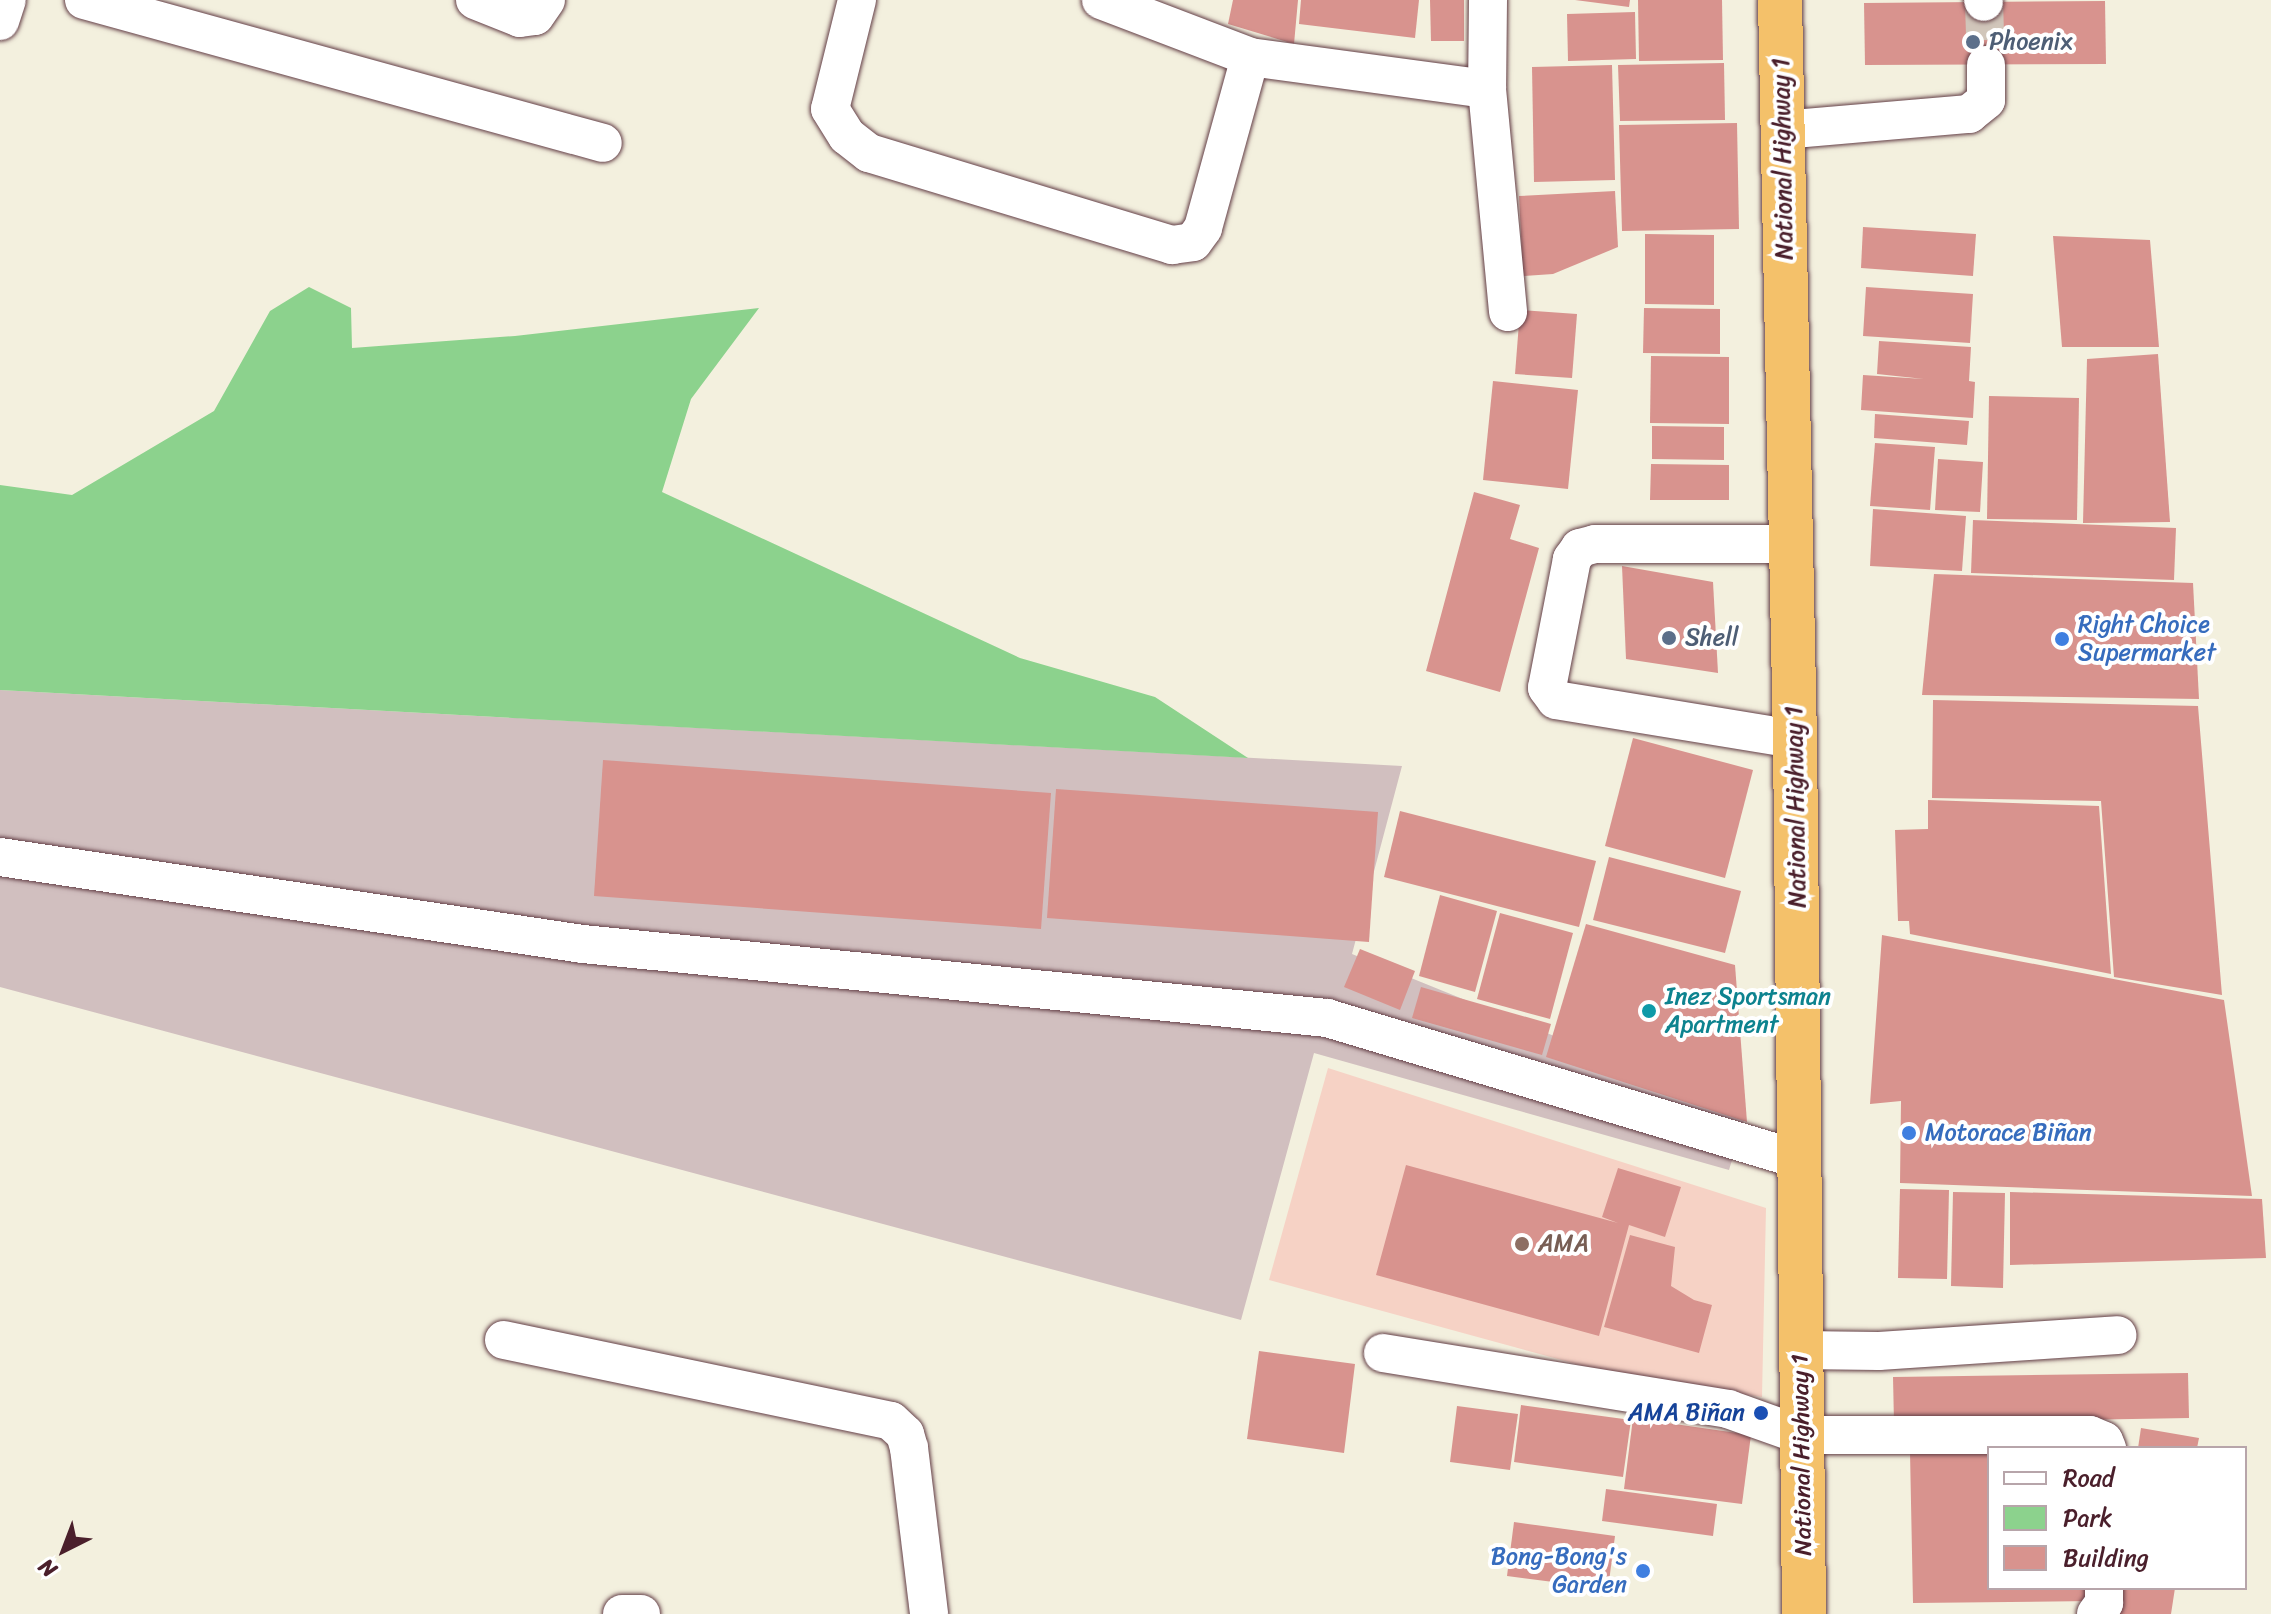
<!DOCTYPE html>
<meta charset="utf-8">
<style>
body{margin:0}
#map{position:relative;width:2271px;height:1614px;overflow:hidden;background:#f3f0de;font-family:Sriracha,sans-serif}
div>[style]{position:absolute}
.built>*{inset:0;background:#f6d2c5}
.industrial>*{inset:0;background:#d1bfbf}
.green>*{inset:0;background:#8cd28d}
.building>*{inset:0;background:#d8938e}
.minor-tunnel>*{height:38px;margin-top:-19px;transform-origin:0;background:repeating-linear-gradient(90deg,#d1c6ba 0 38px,transparent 0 57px)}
.roads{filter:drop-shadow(0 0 2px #633e46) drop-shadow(0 0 2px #633e46)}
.minor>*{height:38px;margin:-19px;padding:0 19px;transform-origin:19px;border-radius:19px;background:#fff}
.highway>*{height:44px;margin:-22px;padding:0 22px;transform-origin:22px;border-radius:22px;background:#f4c16a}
.dots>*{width:22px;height:22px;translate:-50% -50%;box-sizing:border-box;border:4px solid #fff;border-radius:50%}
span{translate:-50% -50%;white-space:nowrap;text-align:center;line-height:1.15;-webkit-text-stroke:8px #fff;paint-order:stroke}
.service-label{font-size:24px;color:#4e5e75}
.left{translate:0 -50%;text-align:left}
.street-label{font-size:24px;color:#4a1f2b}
.shop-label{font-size:24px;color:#366cbe}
.right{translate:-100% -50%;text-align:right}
.culture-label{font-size:24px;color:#0d838f}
.education-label{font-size:24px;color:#785e54}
.transit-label{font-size:24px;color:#164399}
.legend{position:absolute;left:1987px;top:1446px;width:260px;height:144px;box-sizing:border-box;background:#fff;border:2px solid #b7a5aa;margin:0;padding:10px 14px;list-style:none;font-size:24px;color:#4a1f2b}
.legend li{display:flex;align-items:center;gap:16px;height:40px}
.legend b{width:40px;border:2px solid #b7a5aa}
.north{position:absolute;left:24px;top:1510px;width:80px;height:80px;-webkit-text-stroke:6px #fff;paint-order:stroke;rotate:222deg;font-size:22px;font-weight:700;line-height:32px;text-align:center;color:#4a1f2b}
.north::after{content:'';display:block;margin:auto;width:28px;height:36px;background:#4a1f2b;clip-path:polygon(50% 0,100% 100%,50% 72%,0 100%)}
</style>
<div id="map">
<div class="built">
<i style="clip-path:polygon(1328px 1068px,1766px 1208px,1762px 1397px,1631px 1379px,1269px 1280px)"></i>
</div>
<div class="industrial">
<i style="clip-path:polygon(0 690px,1402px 766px,1352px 954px,1746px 1114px,1729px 1170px,1314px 1053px,1241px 1320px,0 987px)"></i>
</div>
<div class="green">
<i style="clip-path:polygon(309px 287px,351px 308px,352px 348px,515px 336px,759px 308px,691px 399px,662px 492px,1020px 658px,1155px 697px,1248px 758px,0 690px,0 485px,72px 495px,214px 411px,270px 311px)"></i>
</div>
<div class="building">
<i style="clip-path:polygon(1233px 0,1298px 0,1294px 44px,1228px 24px)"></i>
<i style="clip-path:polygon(1301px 0,1419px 0,1415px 38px,1299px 24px)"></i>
<i style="clip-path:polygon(1430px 0,1464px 0,1464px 41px,1431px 41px)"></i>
<i style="clip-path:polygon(1575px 0,1630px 0,1629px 7px)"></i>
<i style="clip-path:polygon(1638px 0,1722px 0,1723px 60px,1639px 61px)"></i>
<i style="clip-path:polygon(2105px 1px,2106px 64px,1865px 65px,1864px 3px)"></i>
<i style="clip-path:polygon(1635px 12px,1636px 59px,1568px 61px,1567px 14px)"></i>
<i style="clip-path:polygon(1724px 63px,1725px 120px,1620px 121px,1618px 65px)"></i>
<i style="clip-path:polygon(1612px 65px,1615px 180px,1534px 182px,1532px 67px)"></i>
<i style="clip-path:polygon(1737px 123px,1739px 229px,1622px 231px,1619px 125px)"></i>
<i style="clip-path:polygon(1615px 191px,1618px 247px,1553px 274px,1523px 276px,1519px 196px)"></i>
<i style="clip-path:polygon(1863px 227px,1976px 234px,1973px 276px,1861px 268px)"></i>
<i style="clip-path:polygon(1645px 234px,1714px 235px,1714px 305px,1645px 304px)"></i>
<i style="clip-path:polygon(2053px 236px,2150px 240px,2159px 347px,2062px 347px)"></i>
<i style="clip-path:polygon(1866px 287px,1973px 294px,1970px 343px,1863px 336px)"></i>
<i style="clip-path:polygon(1644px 308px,1720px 309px,1720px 354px,1643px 353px)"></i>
<i style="clip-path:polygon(1520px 310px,1577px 314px,1572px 378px,1515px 374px)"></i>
<i style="clip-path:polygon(1879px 341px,1971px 347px,1969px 381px,1975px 382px,1973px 418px,1861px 410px,1863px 375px,1924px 379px,1877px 374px)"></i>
<i style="clip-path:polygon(2158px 354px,2170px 522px,2083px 523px,2087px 359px)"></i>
<i style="clip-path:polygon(1651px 356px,1729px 357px,1729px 424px,1650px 423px)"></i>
<i style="clip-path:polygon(1493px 381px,1578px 390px,1568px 489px,1483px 480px)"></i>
<i style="clip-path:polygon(1989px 396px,2079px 398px,2077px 520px,1987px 519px)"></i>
<i style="clip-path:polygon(1875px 414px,1969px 421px,1967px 445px,1874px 438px)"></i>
<i style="clip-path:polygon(1652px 426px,1724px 427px,1724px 460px,1652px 459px)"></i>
<i style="clip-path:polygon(1875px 443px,1935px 447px,1930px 510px,1870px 506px)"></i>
<i style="clip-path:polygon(1938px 459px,1983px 462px,1980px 512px,1935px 510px)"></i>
<i style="clip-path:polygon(1651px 464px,1729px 465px,1729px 500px,1650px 500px)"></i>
<i style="clip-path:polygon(1474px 492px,1520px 505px,1510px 539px,1539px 548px,1500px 692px,1426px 671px)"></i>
<i style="clip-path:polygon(1873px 509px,1966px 516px,1962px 571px,1870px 566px)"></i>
<i style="clip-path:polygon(1973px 520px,2176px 528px,2174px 580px,1971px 573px)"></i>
<i style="clip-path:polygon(1622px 566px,1713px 582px,1718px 673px,1626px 659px)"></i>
<i style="clip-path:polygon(1934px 574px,2193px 583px,2199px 699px,1922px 695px)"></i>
<i style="clip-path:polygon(1933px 700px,2198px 706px,2222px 995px,2114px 977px,2101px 801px,1932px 798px)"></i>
<i style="clip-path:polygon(1633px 738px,1753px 770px,1725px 878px,1605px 846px)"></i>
<i style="clip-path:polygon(603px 760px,1051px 793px,1041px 929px,594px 896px)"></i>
<i style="clip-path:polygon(1056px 789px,1378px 812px,1369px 942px,1047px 918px)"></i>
<i style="clip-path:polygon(1928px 800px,2099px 806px,2111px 974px,1910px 934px,1909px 921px,1898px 921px,1895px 830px,1928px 829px)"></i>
<i style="clip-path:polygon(1400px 811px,1596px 861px,1579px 927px,1384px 877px)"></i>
<i style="clip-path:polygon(1609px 857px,1741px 891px,1725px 953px,1593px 920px)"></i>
<i style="clip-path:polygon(1440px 895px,1497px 911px,1475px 992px,1419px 976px)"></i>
<i style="clip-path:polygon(1500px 913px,1573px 933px,1550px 1019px,1477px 999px)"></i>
<i style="clip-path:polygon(1586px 924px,1735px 965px,1747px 1122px,1546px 1057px)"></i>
<i style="clip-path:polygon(1882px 935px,2224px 1000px,2252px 1196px,1900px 1183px,1901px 1101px,1870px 1104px)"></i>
<i style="clip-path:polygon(1360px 949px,1415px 971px,1400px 1010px,1344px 987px)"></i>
<i style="clip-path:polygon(1421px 987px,1551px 1024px,1542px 1055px,1412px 1018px)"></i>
<i style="clip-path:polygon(1406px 1165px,1618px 1223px,1602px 1217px,1618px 1168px,1681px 1187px,1665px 1237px,1629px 1225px,1599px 1336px,1376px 1275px)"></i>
<i style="clip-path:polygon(1900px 1189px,1949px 1190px,1947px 1279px,1898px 1278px)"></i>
<i style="clip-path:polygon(1953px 1192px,2005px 1193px,2003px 1288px,1951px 1286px)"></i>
<i style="clip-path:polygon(2010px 1192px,2262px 1199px,2266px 1258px,2010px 1265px)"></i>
<i style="clip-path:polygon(1630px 1235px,1675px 1247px,1671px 1286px,1694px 1300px,1712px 1305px,1699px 1353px,1604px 1327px)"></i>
<i style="clip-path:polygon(1259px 1351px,1355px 1364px,1344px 1453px,1247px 1439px)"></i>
<i style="clip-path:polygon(2188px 1373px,2189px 1418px,1894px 1423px,1893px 1377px)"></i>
<i style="clip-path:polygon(1521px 1405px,1631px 1420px,1623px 1477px,1514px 1462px)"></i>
<i style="clip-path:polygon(1457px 1406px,1518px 1414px,1510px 1470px,1450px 1462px)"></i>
<i style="clip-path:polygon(1633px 1418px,1751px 1435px,1742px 1504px,1624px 1489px)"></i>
<i style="clip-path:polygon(2141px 1428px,2199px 1438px,2197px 1448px,2138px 1448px)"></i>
<i style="clip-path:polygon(1989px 1451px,1989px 1588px,2093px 1588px,2093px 1601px,1913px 1603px,1910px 1452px)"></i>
<i style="clip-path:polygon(1606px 1489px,1717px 1504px,1713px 1536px,1602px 1521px)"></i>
<i style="clip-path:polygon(1514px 1522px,1615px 1536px,1608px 1589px,1507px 1576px)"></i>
<i style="clip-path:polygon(2116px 1588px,2175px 1588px,2171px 1614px,2112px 1614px)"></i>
</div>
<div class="minor-tunnel">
<i style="left:1984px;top:2px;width:63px;rotate:88.2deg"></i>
</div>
<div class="roads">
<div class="minor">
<i style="left:84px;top:0;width:538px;rotate:15.4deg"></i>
<i style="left:475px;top:0;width:48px;rotate:21.8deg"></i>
<i style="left:520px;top:18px;width:15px;rotate:-8deg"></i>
<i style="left:535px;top:16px;width:19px;rotate:-55deg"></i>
<i style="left:857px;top:0;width:112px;rotate:103.9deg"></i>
<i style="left:830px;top:109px;width:32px;rotate:58deg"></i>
<i style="left:847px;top:136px;width:28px;rotate:38deg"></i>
<i style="left:869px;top:153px;width:317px;rotate:16.9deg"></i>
<i style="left:1172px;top:245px;width:21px;rotate:-8deg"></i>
<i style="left:1193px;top:242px;width:17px;rotate:-54deg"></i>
<i style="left:1203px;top:228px;width:177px;rotate:-74.6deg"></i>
<i style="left:1101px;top:0;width:160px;rotate:20.9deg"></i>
<i style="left:1250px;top:57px;width:239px;rotate:7.7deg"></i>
<i style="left:1488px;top:0;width:89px;rotate:90.6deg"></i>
<i style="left:1487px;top:89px;width:224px;rotate:84.6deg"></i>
<i style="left:1983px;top:0;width:2px;rotate:63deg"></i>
<i style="left:0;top:21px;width:22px;rotate:-72deg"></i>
<i style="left:1782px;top:130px;width:188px;rotate:-4.9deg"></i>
<i style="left:1969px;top:114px;width:22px;rotate:-39deg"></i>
<i style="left:1986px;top:100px;width:35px;rotate:-90deg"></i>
<i style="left:1791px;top:544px;width:196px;rotate:180deg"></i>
<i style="left:1595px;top:544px;width:16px;rotate:165deg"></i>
<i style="left:1580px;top:548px;width:14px;rotate:126deg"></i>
<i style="left:1572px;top:559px;width:131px;rotate:101deg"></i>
<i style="left:1547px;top:688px;width:15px;rotate:53deg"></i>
<i style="left:1556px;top:700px;width:242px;rotate:9.3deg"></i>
<i style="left:0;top:857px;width:589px;rotate:8.49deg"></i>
<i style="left:583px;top:944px;width:748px;rotate:5.68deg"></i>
<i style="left:1327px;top:1018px;width:494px;rotate:16.7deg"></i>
<i style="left:504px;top:1340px;width:395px;rotate:11.8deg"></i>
<i style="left:891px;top:1421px;width:19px;rotate:43deg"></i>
<i style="left:905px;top:1434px;width:15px;rotate:74deg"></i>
<i style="left:909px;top:1448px;width:167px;rotate:83.1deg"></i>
<i style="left:1800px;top:1350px;width:79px;rotate:0.7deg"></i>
<i style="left:1879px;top:1351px;width:239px;rotate:-3.8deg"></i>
<i style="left:1383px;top:1353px;width:350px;rotate:9.2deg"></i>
<i style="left:1728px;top:1409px;width:77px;rotate:19.6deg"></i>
<i style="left:1801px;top:1435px;width:289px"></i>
<i style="left:2090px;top:1435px;width:15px;rotate:23deg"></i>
<i style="left:2104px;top:1441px;width:8px;rotate:67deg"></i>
<i style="left:622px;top:1614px;width:19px"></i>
<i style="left:2096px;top:1614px;width:14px;rotate:-54deg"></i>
<i style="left:2104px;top:1603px;width:15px;rotate:-90deg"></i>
</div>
<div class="highway">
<i style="left:1780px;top:0;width:739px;rotate:88.84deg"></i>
<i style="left:1795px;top:739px;width:875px;rotate:89.41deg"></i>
</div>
</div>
<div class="dots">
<i style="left:1973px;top:42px;background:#5c6f8a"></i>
<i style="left:1669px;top:638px;background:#5c6f8a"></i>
<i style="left:2062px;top:639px;background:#3f7fe0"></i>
<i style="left:1649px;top:1011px;background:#0f9aa8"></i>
<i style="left:1909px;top:1133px;background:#3f7fe0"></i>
<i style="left:1522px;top:1244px;background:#8d6e63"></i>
<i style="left:1761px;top:1413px;background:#1a4fb4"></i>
<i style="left:1643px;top:1571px;background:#3f7fe0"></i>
</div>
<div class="service-label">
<span class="left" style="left:1989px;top:42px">Phoenix</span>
<span class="left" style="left:1685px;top:638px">Shell</span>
</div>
<div class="street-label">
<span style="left:1783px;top:159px;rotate:-91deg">National Highway 1</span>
<span style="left:1796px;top:807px;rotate:-91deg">National Highway 1</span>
<span style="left:1802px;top:1455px;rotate:-91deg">National Highway 1</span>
</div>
<div class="shop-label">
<span class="left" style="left:2078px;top:639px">Right Choice<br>Supermarket</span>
<span class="left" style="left:1925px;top:1133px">Motorace Biñan</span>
<span class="right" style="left:1627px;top:1571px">Bong-Bong's<br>Garden</span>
</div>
<div class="culture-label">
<span class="left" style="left:1665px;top:1011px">Inez Sportsman<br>Apartment</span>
</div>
<div class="education-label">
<span class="left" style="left:1538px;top:1244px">AMA</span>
</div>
<div class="transit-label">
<span class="right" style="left:1745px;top:1413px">AMA Biñan</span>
</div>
<ul class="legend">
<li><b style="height:10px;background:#fff"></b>Road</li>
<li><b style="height:22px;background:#8cd28d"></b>Park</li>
<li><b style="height:22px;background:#d8938e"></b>Building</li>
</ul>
<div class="north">N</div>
</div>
